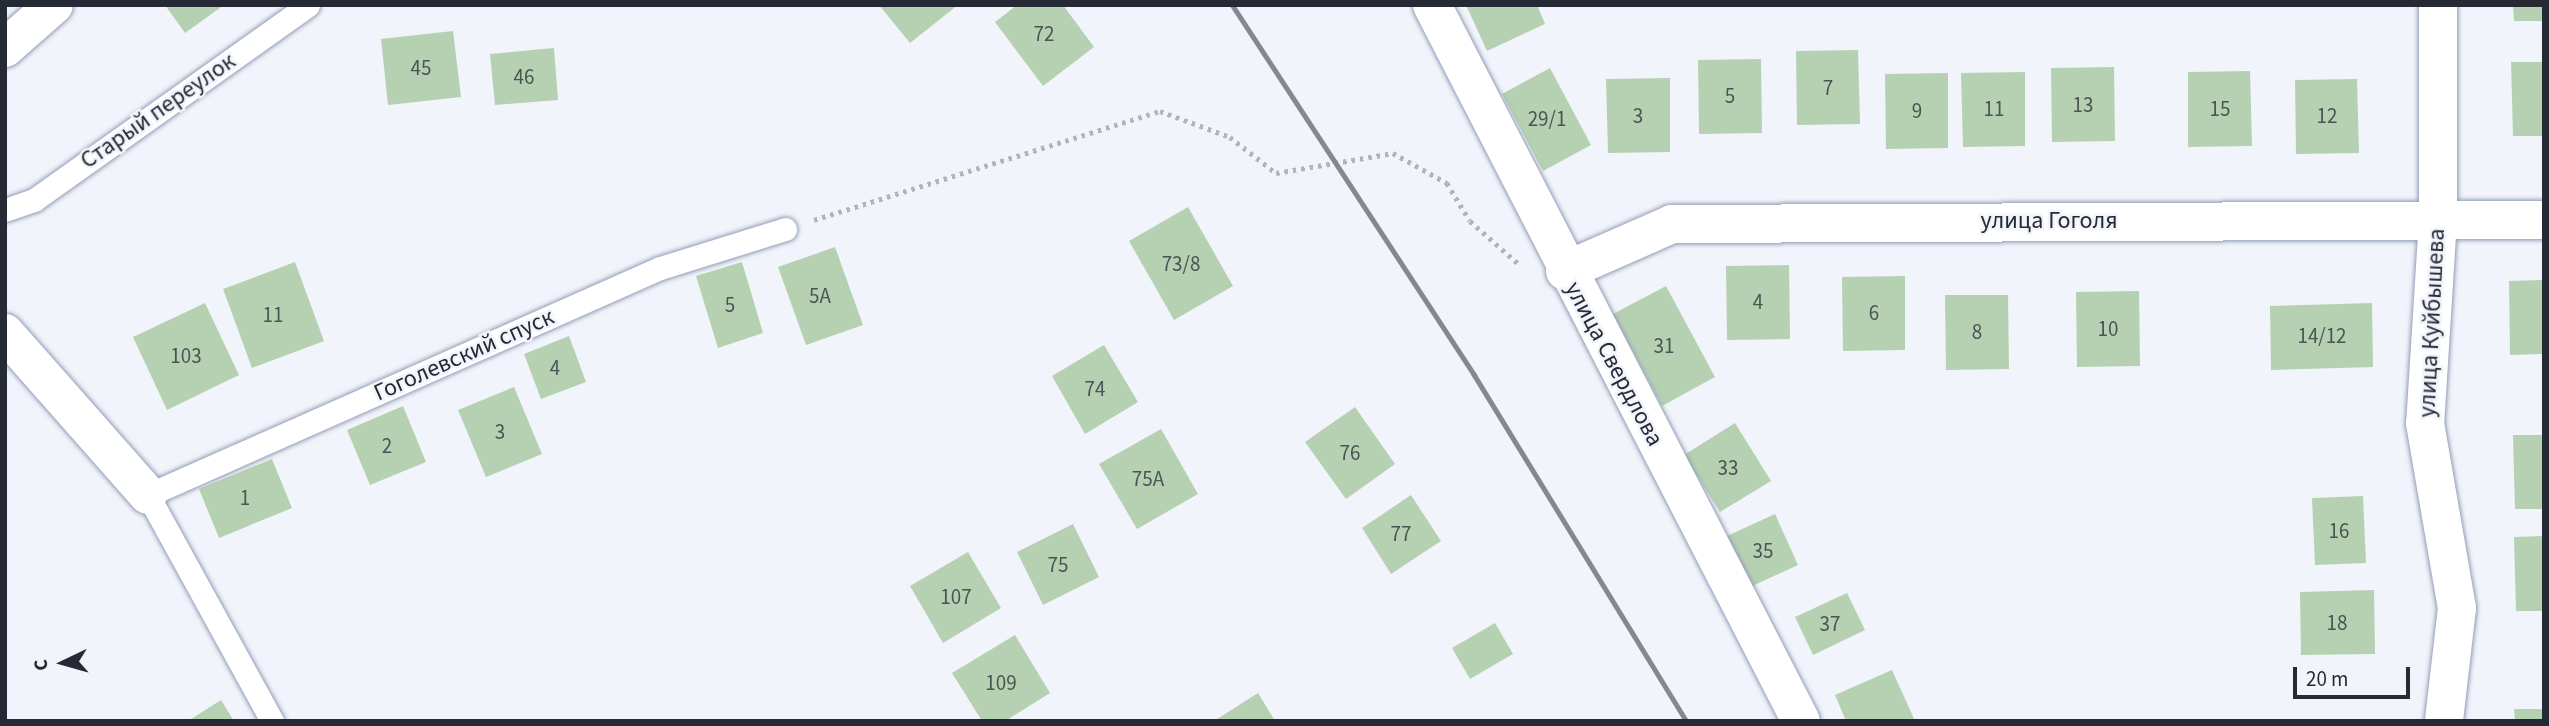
<!DOCTYPE html>
<meta charset="utf-8">
<style>
body{margin:0}
#map{position:relative;width:2549px;height:726px;overflow:hidden;background:#f1f4fa;font-family:"Source Sans 3",sans-serif}
div>[style]{position:absolute}
.building>*{inset:0;background:#b6d1b2}
.path>*{height:4.5px;margin-top:-2.25px;transform-origin:0;background:repeating-linear-gradient(90deg,#b0b4bb 0 3.5px,transparent 0 8.5px)}
.roads{filter:drop-shadow(0 0 2px #939db9) drop-shadow(0 0 2px #939db9)}
.lane>*{height:23px;margin:-11.5px;padding:0 11.5px;transform-origin:11.5px;border-radius:11.5px;background:#fff}
.street>*{height:38px;margin:-19px;padding:0 19px;transform-origin:19px;border-radius:19px;background:#fff}
.rail>*{height:5px;margin:-2.5px;padding:0 2.5px;transform-origin:2.5px;border-radius:2.5px;background:#848891}
span{translate:-50% -50%;white-space:nowrap;text-align:center;line-height:1.15;-webkit-text-stroke:5px #f1f4fa;paint-order:stroke}
.number-label{font-size:21px;color:#4a5454}
.number-label span{-webkit-text-stroke-width:0}
.street-label{font-size:24px;color:#262a35}
.frame{position:absolute;inset:0;border:7px solid #262a35;pointer-events:none}
.north{position:absolute;left:28px;top:628px;width:70px;height:70px;-webkit-text-stroke:5px #f1f4fa;paint-order:stroke;rotate:265deg;font-size:19px;font-weight:700;line-height:28px;text-align:center;color:#262a35}
.north::after{content:'';display:block;margin:auto;width:24px;height:32px;background:#262a35;clip-path:polygon(50% 0,100% 100%,50% 72%,0 100%)}
.scale{position:absolute;left:2293px;top:667px;width:117px;height:32px;box-sizing:border-box;border:4px solid #262a35;border-top:0;padding-left:9px;font-size:21px;line-height:24px;white-space:nowrap;color:#262a35;-webkit-text-stroke:5px #f1f4fa;paint-order:stroke}
</style>
<div id="map">
<div class="building">
<i style="clip-path:polygon(165px 5px,224px 5px,185px 33px)"></i>
<i style="clip-path:polygon(879px 5px,958px 5px,910px 43px)"></i>
<i style="clip-path:polygon(1017px 5px,1063px 5px,1094px 47px,1043px 86px,995px 22px)"></i>
<i style="clip-path:polygon(1466px 5px,1537px 5px,1545px 24px,1487px 51px)"></i>
<i style="clip-path:polygon(2513px 5px,2544px 5px,2544px 21px,2514px 21px)"></i>
<i style="clip-path:polygon(453px 31px,461px 97px,388px 105px,381px 39px)"></i>
<i style="clip-path:polygon(554px 48px,558px 100px,495px 105px,490px 54px)"></i>
<i style="clip-path:polygon(1858px 50px,1860px 124px,1797px 125px,1796px 51px)"></i>
<i style="clip-path:polygon(1761px 59px,1762px 133px,1699px 134px,1698px 60px)"></i>
<i style="clip-path:polygon(2511px 62px,2544px 62px,2544px 136px,2513px 136px)"></i>
<i style="clip-path:polygon(2114px 67px,2115px 141px,2052px 142px,2051px 68px)"></i>
<i style="clip-path:polygon(1550px 68px,1591px 145px,1543px 171px,1502px 94px)"></i>
<i style="clip-path:polygon(2250px 71px,2252px 146px,2188px 147px,2188px 72px)"></i>
<i style="clip-path:polygon(2025px 72px,2025px 146px,1963px 147px,1961px 73px)"></i>
<i style="clip-path:polygon(1948px 73px,1948px 148px,1886px 149px,1885px 74px)"></i>
<i style="clip-path:polygon(1670px 78px,1670px 152px,1608px 153px,1606px 79px)"></i>
<i style="clip-path:polygon(2357px 79px,2359px 153px,2296px 154px,2295px 80px)"></i>
<i style="clip-path:polygon(1188px 207px,1233px 286px,1174px 320px,1129px 241px)"></i>
<i style="clip-path:polygon(835px 247px,863px 325px,806px 345px,778px 267px)"></i>
<i style="clip-path:polygon(295px 262px,324px 341px,252px 368px,223px 289px)"></i>
<i style="clip-path:polygon(742px 262px,763px 333px,718px 348px,696px 276px)"></i>
<i style="clip-path:polygon(1789px 265px,1790px 339px,1727px 340px,1726px 266px)"></i>
<i style="clip-path:polygon(1905px 276px,1905px 350px,1843px 351px,1842px 277px)"></i>
<i style="clip-path:polygon(2544px 280px,2544px 354px,2510px 355px,2509px 281px)"></i>
<i style="clip-path:polygon(1666px 286px,1715px 377px,1662px 406px,1613px 314px)"></i>
<i style="clip-path:polygon(2139px 291px,2140px 366px,2077px 367px,2076px 292px)"></i>
<i style="clip-path:polygon(1945px 295px,2008px 295px,2009px 369px,1946px 370px)"></i>
<i style="clip-path:polygon(205px 303px,239px 375px,167px 410px,133px 337px)"></i>
<i style="clip-path:polygon(2372px 303px,2373px 367px,2271px 370px,2270px 306px)"></i>
<i style="clip-path:polygon(569px 336px,586px 382px,541px 399px,524px 354px)"></i>
<i style="clip-path:polygon(1104px 345px,1138px 402px,1085px 434px,1052px 376px)"></i>
<i style="clip-path:polygon(514px 387px,542px 454px,486px 477px,458px 410px)"></i>
<i style="clip-path:polygon(403px 406px,426px 462px,370px 485px,347px 430px)"></i>
<i style="clip-path:polygon(1355px 407px,1395px 464px,1346px 499px,1305px 442px)"></i>
<i style="clip-path:polygon(1735px 423px,1771px 481px,1720px 512px,1684px 455px)"></i>
<i style="clip-path:polygon(1161px 429px,1198px 494px,1137px 529px,1099px 464px)"></i>
<i style="clip-path:polygon(2513px 435px,2544px 435px,2544px 509px,2515px 509px)"></i>
<i style="clip-path:polygon(272px 459px,292px 508px,219px 538px,199px 489px)"></i>
<i style="clip-path:polygon(1411px 495px,1441px 541px,1391px 574px,1362px 528px)"></i>
<i style="clip-path:polygon(2363px 496px,2366px 563px,2315px 565px,2312px 498px)"></i>
<i style="clip-path:polygon(1775px 514px,1798px 565px,1750px 587px,1727px 536px)"></i>
<i style="clip-path:polygon(1073px 524px,1099px 577px,1043px 605px,1017px 552px)"></i>
<i style="clip-path:polygon(2544px 536px,2544px 611px,2516px 611px,2514px 537px)"></i>
<i style="clip-path:polygon(968px 552px,1001px 608px,943px 643px,910px 586px)"></i>
<i style="clip-path:polygon(2374px 590px,2375px 654px,2301px 655px,2300px 592px)"></i>
<i style="clip-path:polygon(1847px 593px,1865px 630px,1813px 655px,1795px 617px)"></i>
<i style="clip-path:polygon(1495px 623px,1513px 654px,1470px 679px,1452px 648px)"></i>
<i style="clip-path:polygon(1015px 635px,1050px 693px,1005px 721px,982px 721px,952px 673px)"></i>
<i style="clip-path:polygon(1892px 670px,1915px 721px,1846px 721px,1835px 695px)"></i>
<i style="clip-path:polygon(1258px 693px,1275px 721px,1214px 721px)"></i>
<i style="clip-path:polygon(221px 700px,234px 721px,188px 721px)"></i>
<i style="clip-path:polygon(2514px 709px,2544px 709px,2544px 721px,2515px 721px)"></i>
</div>
<div class="path">
<i style="left:814px;top:220px;width:363px;rotate:-17.5deg"></i>
<i style="left:1160px;top:111px;width:75px;rotate:20.4deg"></i>
<i style="left:1230px;top:137px;width:58px;rotate:38deg"></i>
<i style="left:1276px;top:173px;width:119px;rotate:-9.7deg"></i>
<i style="left:1393px;top:153px;width:62px;rotate:29.1deg"></i>
<i style="left:1447px;top:183px;width:44px;rotate:58.8deg"></i>
<i style="left:1470px;top:221px;width:68px;rotate:41.4deg"></i>
</div>
<div class="roads">
<div class="lane">
<i style="left:5px;top:210px;width:31px;rotate:-19deg"></i>
<i style="left:34px;top:200px;width:336px;rotate:-35.4deg"></i>
<i style="left:272px;top:721px;width:258px;rotate:-118.8deg"></i>
<i style="left:148px;top:495px;width:560px;rotate:-23.91deg"></i>
<i style="left:660px;top:268px;width:131px;rotate:-17.3deg"></i>
</div>
<div class="street">
<i style="left:1432px;top:5px;width:805px;rotate:62.74deg"></i>
<i style="left:2438px;top:5px;width:214px;rotate:90deg"></i>
<i style="left:2438px;top:219px;width:204px;rotate:93.6deg"></i>
<i style="left:2425px;top:423px;width:188px;rotate:80.2deg"></i>
<i style="left:2457px;top:608px;width:114px;rotate:96.6deg"></i>
<i style="left:5px;top:48px;width:65px;rotate:-41.3deg"></i>
<i style="left:1565px;top:271px;width:117px;rotate:-23.7deg"></i>
<i style="left:1672px;top:224px;width:872px;rotate:-0.26deg"></i>
<i style="left:5px;top:333px;width:216px;rotate:48.6deg"></i>
</div>
</div>
<div class="rail">
<i style="left:1232px;top:5px;width:442px;rotate:56.8deg"></i>
<i style="left:1474px;top:375px;width:406px;rotate:58.5deg"></i>
</div>
<div class="number-label">
<span style="left:1044px;top:34px">72</span>
<span style="left:421px;top:68px">45</span>
<span style="left:524px;top:77px">46</span>
<span style="left:1828px;top:88px">7</span>
<span style="left:1730px;top:96px">5</span>
<span style="left:2083px;top:105px">13</span>
<span style="left:1994px;top:109px">11</span>
<span style="left:2220px;top:109px">15</span>
<span style="left:1917px;top:111px">9</span>
<span style="left:1638px;top:116px">3</span>
<span style="left:2327px;top:116px">12</span>
<span style="left:1547px;top:119px">29/1</span>
<span style="left:1181px;top:264px">73/8</span>
<span style="left:820px;top:296px">5А</span>
<span style="left:1758px;top:302px">4</span>
<span style="left:730px;top:305px">5</span>
<span style="left:1874px;top:313px">6</span>
<span style="left:273px;top:315px">11</span>
<span style="left:2108px;top:329px">10</span>
<span style="left:1977px;top:332px">8</span>
<span style="left:2322px;top:336px">14/12</span>
<span style="left:1664px;top:346px">31</span>
<span style="left:186px;top:356px">103</span>
<span style="left:555px;top:368px">4</span>
<span style="left:1095px;top:389px">74</span>
<span style="left:500px;top:432px">3</span>
<span style="left:387px;top:446px">2</span>
<span style="left:1350px;top:453px">76</span>
<span style="left:1728px;top:468px">33</span>
<span style="left:1148px;top:479px">75А</span>
<span style="left:245px;top:498px">1</span>
<span style="left:2339px;top:531px">16</span>
<span style="left:1401px;top:534px">77</span>
<span style="left:1763px;top:551px">35</span>
<span style="left:1058px;top:565px">75</span>
<span style="left:956px;top:597px">107</span>
<span style="left:2337px;top:623px">18</span>
<span style="left:1830px;top:624px">37</span>
<span style="left:1001px;top:683px">109</span>
</div>
<div class="street-label">
<span style="left:158px;top:111px;rotate:-35deg">Старый переулок</span>
<span style="left:2049px;top:221px">улица Гоголя</span>
<span style="left:2432px;top:323px;rotate:-87deg">улица Куйбышева</span>
<span style="left:464px;top:355px;rotate:-24deg">Гоголевский спуск</span>
<span style="left:1614px;top:364px;rotate:62deg">улица Свердлова</span>
</div>
<div class="frame"></div>
<div class="north">С</div>
<div class="scale">20 m</div>
</div>
